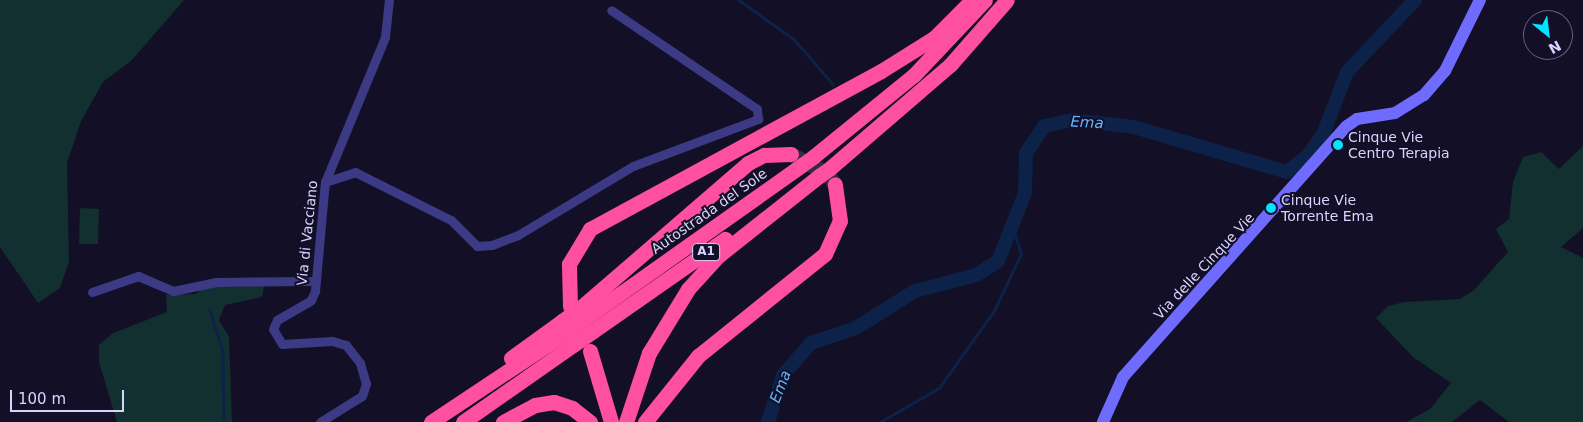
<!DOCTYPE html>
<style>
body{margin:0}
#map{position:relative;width:1583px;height:422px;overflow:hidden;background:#130f26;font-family:"DejaVu Sans",sans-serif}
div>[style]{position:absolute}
.green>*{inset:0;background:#12302f}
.stream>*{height:2.5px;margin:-1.25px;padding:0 1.25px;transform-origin:1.25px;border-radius:1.25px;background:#0c2248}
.river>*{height:14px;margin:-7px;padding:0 7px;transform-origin:7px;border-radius:7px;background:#0c2248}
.highway-tunnel>*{height:15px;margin-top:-7.5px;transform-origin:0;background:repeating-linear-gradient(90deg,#312d47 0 15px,transparent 0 23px)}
.street>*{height:9px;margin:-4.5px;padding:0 4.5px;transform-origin:4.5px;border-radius:4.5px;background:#3d3a85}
.secondary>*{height:12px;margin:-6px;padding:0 6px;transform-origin:6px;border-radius:6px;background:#6f6bff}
.highway>*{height:15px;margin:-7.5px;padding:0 7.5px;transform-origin:7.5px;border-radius:7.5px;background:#ff4fa3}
.highway-bridge>*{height:15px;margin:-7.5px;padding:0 7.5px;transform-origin:7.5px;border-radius:7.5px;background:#ff4fa3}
.dots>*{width:14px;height:14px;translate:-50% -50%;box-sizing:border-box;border:2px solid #130f26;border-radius:50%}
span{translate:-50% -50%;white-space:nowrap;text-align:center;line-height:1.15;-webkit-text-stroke:4px #130f26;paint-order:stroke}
.shield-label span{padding:1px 4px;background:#130f26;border:1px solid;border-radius:4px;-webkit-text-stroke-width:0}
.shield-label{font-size:12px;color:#d9d4ff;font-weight:700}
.poi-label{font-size:14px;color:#d9d4ff}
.left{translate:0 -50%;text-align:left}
.street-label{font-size:14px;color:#d9d4ff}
.water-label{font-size:15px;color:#62b6ff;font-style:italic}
.north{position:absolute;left:1523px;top:10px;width:50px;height:50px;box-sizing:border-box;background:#130f26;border:1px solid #625e7d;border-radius:50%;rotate:151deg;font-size:14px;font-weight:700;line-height:20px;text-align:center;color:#d9d4ff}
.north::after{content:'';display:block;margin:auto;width:18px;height:22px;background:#00e5ff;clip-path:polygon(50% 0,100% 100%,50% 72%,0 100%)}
.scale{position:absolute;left:10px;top:390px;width:114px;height:22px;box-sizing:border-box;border:2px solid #d9d4ff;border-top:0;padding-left:6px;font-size:15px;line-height:18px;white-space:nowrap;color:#d9d4ff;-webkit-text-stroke:4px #130f26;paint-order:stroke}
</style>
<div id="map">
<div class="green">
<i style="clip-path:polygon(0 0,184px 0,132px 60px,103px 82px,81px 121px,67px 163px,69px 262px,60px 288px,38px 303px,0 247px)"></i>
<i style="clip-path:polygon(1583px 146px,1583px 228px,1561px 247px,1583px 258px,1583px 422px,1509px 422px,1480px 400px,1452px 422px,1406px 422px,1430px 409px,1451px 383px,1413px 357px,1376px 318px,1388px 306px,1404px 302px,1460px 299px,1473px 291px,1508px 252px,1496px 229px,1509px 219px,1513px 182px,1523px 157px,1541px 152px,1559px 169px)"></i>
<i style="clip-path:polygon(80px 208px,99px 209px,98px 244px,79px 244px)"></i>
<i style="clip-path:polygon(264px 286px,262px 297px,225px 305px,219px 320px,229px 337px,232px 422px,117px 422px,99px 362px,99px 345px,113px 333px,167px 312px,166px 295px,195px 294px,206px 287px)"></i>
</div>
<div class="stream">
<i style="left:739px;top:0;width:69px;rotate:35.5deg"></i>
<i style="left:795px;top:40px;width:58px;rotate:49.2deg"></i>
<i style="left:210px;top:310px;width:43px;rotate:72.4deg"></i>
<i style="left:223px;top:351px;width:71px;rotate:89.2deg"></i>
<i style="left:880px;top:422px;width:68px;rotate:-30deg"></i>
<i style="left:939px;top:388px;width:95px;rotate:-54.5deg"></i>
<i style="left:994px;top:311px;width:63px;rotate:-64.7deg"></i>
<i style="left:1021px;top:254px;width:33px;rotate:-108deg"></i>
</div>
<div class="river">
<i style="left:768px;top:422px;width:49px;rotate:-72.3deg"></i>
<i style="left:783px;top:375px;width:43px;rotate:-48.8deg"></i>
<i style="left:811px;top:343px;width:47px;rotate:-18.4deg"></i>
<i style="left:856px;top:328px;width:70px;rotate:-32.1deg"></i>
<i style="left:915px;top:291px;width:63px;rotate:-14.7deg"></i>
<i style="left:976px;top:275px;width:26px;rotate:-32deg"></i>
<i style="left:998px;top:261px;width:73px;rotate:-68.3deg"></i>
<i style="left:1025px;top:193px;width:40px;rotate:-88.6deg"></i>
<i style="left:1026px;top:153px;width:32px;rotate:-56deg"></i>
<i style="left:1044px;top:126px;width:30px;rotate:-12deg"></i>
<i style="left:1073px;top:120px;width:61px;rotate:6.5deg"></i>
<i style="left:1134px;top:127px;width:159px;rotate:16.4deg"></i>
<i style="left:1287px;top:172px;width:28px;rotate:-38deg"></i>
<i style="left:1309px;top:155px;width:27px;rotate:-57deg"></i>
<i style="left:1324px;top:132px;width:64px;rotate:-69deg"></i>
<i style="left:1347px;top:72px;width:99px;rotate:-46.6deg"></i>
</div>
<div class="highway-tunnel">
<i style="left:791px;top:154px;width:41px;rotate:27.8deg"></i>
<i style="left:827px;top:173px;width:14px;rotate:54deg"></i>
</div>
<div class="street">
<i style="left:325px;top:182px;width:32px;rotate:-18deg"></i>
<i style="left:355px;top:172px;width:107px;rotate:26.6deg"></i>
<i style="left:451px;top:220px;width:37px;rotate:45deg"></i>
<i style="left:477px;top:246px;width:15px;rotate:-4deg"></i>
<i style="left:492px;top:245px;width:28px;rotate:-21deg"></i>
<i style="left:518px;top:235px;width:134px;rotate:-31deg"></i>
<i style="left:633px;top:166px;width:134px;rotate:-20.6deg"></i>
<i style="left:758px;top:119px;width:10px;rotate:-96deg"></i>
<i style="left:757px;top:109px;width:176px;rotate:-145.9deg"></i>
<i style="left:92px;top:292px;width:49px;rotate:-19.2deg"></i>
<i style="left:138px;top:276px;width:38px;rotate:23deg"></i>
<i style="left:173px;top:291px;width:44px;rotate:-11.8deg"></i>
<i style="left:216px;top:282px;width:100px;rotate:-0.6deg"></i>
<i style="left:320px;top:422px;width:49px;rotate:-31.8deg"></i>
<i style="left:362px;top:396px;width:13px;rotate:-72deg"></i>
<i style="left:366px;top:384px;width:22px;rotate:-106deg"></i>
<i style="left:360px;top:363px;width:23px;rotate:-128deg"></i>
<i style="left:346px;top:345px;width:15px;rotate:-164deg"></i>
<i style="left:332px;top:341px;width:50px;rotate:176.6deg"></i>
<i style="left:282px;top:344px;width:17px;rotate:-121deg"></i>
<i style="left:273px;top:329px;width:10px;rotate:-66deg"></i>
<i style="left:277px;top:320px;width:39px;rotate:-30deg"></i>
<i style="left:311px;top:300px;width:10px;rotate:-66deg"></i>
<i style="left:315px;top:291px;width:109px;rotate:-84.8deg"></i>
<i style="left:325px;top:182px;width:157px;rotate:-67.5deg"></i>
<i style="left:385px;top:37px;width:37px;rotate:-84deg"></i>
</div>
<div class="secondary">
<i style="left:1103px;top:422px;width:49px;rotate:-66deg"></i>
<i style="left:1123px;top:377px;width:336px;rotate:-48.3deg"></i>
<i style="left:1347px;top:126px;width:12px;rotate:-35deg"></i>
<i style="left:1357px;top:119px;width:38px;rotate:-9deg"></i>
<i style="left:1395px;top:113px;width:34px;rotate:-32deg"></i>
<i style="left:1424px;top:95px;width:32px;rotate:-49deg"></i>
<i style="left:1445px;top:71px;width:79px;rotate:-63.8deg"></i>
</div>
<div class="highway">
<i style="left:813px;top:157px;width:130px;rotate:-39.1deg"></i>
<i style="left:914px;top:75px;width:103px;rotate:-46.6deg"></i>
<i style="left:829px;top:169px;width:160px;rotate:-40.7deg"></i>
<i style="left:950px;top:65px;width:86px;rotate:-48.8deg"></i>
<i style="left:570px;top:306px;width:42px;rotate:-91.4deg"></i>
<i style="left:569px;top:264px;width:41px;rotate:-59deg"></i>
<i style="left:590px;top:229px;width:331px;rotate:-28.5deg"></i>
<i style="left:881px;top:71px;width:62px;rotate:-31.9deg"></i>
<i style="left:934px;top:38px;width:54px;rotate:-45deg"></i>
<i style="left:579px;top:309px;width:223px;rotate:-40.8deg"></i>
<i style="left:748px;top:163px;width:18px;rotate:-27deg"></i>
<i style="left:764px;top:155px;width:27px;rotate:-2deg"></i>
<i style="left:583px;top:320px;width:268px;rotate:-35.3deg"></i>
<i style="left:593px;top:331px;width:161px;rotate:-34.9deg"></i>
<i style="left:590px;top:351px;width:74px;rotate:73.5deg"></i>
<i style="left:511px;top:358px;width:63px;rotate:-36deg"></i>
<i style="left:431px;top:422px;width:161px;rotate:-33.6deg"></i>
<i style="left:463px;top:422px;width:134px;rotate:-35deg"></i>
<i style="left:503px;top:422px;width:36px;rotate:-28deg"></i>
<i style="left:535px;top:405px;width:19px;rotate:-9deg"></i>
<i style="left:554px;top:402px;width:19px;rotate:18deg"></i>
<i style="left:572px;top:408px;width:23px;rotate:38deg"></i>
<i style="left:626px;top:422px;width:73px;rotate:-71.6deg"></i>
<i style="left:649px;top:353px;width:75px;rotate:-58.6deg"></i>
<i style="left:688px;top:289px;width:45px;rotate:-47.7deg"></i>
<i style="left:718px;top:256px;width:129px;rotate:-38.4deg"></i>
<i style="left:645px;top:422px;width:85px;rotate:-51.2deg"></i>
<i style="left:698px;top:356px;width:163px;rotate:-38.8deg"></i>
<i style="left:825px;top:254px;width:36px;rotate:-66deg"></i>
<i style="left:840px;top:221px;width:37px;rotate:-98deg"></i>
</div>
<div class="highway-bridge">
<i style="left:802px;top:165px;width:14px;rotate:-36deg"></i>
<i style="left:819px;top:176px;width:12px;rotate:-35deg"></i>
<i style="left:562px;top:321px;width:21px;rotate:-35deg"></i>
<i style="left:565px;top:333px;width:22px;rotate:-36deg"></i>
<i style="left:573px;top:345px;width:24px;rotate:-35deg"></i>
</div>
<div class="dots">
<i style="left:1338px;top:145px;background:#00e5ff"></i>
<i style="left:1271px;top:208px;background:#00e5ff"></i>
</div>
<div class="shield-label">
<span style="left:706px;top:252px">A1</span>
</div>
<div class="poi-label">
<span class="left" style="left:1348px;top:145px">Cinque Vie<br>Centro Terapia</span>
<span class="left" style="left:1281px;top:208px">Cinque Vie<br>Torrente Ema</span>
</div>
<div class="street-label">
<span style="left:709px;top:211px;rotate:-35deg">Autostrada del Sole</span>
<span style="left:307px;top:233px;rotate:-84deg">Via di Vacciano</span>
<span style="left:1204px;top:266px;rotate:-47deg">Via delle Cinque Vie</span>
</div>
<div class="water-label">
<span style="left:1087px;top:123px;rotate:3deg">Ema</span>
<span style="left:781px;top:387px;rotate:-69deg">Ema</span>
</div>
<div class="north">N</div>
<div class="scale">100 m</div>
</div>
